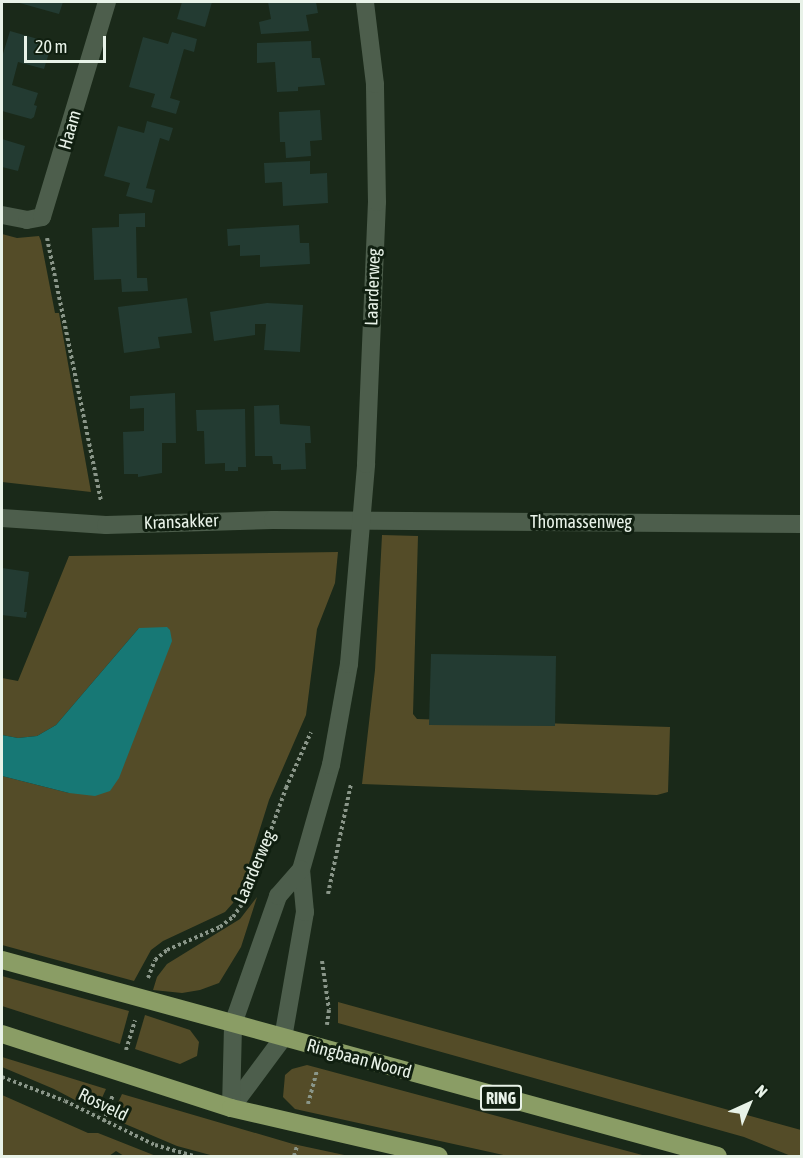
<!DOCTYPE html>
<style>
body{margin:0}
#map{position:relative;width:803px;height:1158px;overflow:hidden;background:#1a2919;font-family:"Asap Condensed",sans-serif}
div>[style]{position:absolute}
.green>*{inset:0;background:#544c28}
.water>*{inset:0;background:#177875}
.building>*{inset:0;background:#233b32}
.path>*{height:4px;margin-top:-2px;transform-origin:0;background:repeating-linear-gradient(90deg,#8a9689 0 3px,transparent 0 6px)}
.street>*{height:18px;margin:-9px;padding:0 9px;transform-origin:9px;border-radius:9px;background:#4d5e4c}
.secondary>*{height:18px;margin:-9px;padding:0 9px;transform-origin:9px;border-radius:9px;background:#4d5e4c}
.primary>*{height:18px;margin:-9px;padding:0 9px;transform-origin:9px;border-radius:9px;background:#8a9d65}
span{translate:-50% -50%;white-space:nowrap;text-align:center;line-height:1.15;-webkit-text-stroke:6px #101f10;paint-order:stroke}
.shield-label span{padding:2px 4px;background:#101f10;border:2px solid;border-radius:4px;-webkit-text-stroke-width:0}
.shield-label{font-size:16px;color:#e8f2e8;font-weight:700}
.street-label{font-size:18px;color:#e8f2e8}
.frame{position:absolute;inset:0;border:3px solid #e8f2e8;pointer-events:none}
.north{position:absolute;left:719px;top:1074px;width:60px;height:60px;-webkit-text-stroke:4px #101f10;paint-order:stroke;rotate:44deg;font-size:16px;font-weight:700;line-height:24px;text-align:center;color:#e8f2e8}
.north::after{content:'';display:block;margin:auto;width:21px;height:27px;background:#e8f2e8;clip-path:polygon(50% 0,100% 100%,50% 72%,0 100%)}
.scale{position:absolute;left:24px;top:36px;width:82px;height:27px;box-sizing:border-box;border:3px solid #e8f2e8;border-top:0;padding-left:8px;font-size:18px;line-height:21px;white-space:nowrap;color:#e8f2e8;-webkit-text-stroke:4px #101f10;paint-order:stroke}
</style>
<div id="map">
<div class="green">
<i style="clip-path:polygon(2px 234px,17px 238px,39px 236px,41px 241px,55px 313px,59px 313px,91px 492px,2px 482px)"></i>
<i style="clip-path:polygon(382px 535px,418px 536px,413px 714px,417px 719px,670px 727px,668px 792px,657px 795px,362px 784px,375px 670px)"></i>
<i style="clip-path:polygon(338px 552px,335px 583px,317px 629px,306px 715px,269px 800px,244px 880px,233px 903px,225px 912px,163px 941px,151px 950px,134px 981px,2px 945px,2px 776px,69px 793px,139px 628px,56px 725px,37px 736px,18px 738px,2px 735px,2px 678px,18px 681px,69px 556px)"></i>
<i style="clip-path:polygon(257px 897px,241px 947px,219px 983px,200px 990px,182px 993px,153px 990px,157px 977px,167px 964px,240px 919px)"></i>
<i style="clip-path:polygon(2px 976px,129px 1011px,120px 1044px,2px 1006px)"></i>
<i style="clip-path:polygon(338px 1002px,801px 1130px,801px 1156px,791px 1156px,744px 1137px,338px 1023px)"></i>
<i style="clip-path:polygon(145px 1015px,190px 1030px,199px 1042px,197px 1056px,180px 1064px,135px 1049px)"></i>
<i style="clip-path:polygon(2px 1057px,106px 1089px,96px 1111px,54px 1089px,2px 1067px)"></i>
<i style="clip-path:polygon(307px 1065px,586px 1140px,646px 1156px,508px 1156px,295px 1109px,283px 1097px,285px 1075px,292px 1069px)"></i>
<i style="clip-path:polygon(122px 1094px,293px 1144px,349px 1156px,214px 1156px,177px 1146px,111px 1118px)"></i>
<i style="clip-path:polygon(2px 1095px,88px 1133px,98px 1133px,156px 1156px,124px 1156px,116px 1151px,109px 1156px,2px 1156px)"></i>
</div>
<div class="water">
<i style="clip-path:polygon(167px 627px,170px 630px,172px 641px,119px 778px,110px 791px,95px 796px,69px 793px,2px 776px,2px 735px,18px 738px,37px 736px,56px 725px,139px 628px)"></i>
</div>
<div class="building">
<i style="clip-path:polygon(16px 2px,63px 2px,59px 14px)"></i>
<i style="clip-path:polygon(182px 2px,212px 2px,205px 27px,177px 19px)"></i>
<i style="clip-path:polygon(268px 2px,316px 2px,318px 13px,306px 15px,309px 31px,261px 34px,259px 22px,271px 19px)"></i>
<i style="clip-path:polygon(10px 31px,52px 43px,44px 69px,18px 62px,12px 85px,38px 93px,34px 105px,37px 106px,34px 117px,31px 119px,2px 111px,2px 57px)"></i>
<i style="clip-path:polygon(172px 32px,197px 39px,194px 52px,184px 49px,170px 98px,180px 101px,176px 114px,151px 107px,155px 94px,129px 87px,143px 37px,168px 44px)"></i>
<i style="clip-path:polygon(311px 41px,312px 58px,320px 58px,325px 85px,298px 87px,298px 91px,277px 92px,275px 62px,257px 63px,257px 43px)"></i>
<i style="clip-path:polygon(320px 110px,322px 140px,310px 141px,311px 156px,286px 158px,285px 142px,280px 142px,279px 112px)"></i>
<i style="clip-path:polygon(147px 121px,173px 128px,169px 141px,160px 138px,146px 188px,155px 190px,152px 203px,126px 196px,130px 183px,104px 176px,118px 126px,144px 133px)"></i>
<i style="clip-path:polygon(2px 139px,25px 146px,18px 171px,2px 167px)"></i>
<i style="clip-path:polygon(310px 161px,310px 174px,327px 173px,328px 203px,283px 206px,282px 182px,265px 183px,264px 163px)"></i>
<i style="clip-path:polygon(145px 213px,145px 227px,136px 227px,137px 278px,147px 278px,148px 291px,122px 292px,121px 279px,94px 280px,92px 228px,119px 227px,119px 214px)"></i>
<i style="clip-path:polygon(299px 225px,300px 243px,309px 243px,310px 264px,260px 267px,260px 255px,240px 256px,240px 245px,228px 246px,227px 229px)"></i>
<i style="clip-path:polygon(187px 298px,192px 333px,158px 337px,160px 348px,124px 353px,118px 307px)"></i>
<i style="clip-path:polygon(267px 303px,303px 305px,300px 352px,264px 350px,266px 324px,255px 324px,255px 335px,214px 341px,210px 312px)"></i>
<i style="clip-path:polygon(175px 393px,176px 443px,162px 443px,162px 473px,138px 477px,138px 474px,124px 474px,123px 432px,144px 431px,144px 408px,130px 409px,130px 396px)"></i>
<i style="clip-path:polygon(279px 405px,280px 424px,310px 426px,311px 443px,305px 443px,306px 469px,281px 470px,281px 464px,273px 464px,272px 456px,255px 456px,254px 406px)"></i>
<i style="clip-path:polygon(245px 409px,246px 467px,238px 467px,238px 471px,225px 471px,225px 463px,205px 464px,204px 431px,197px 431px,196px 410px)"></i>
<i style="clip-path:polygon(2px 568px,29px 572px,24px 612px,27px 612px,26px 618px,2px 615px)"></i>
<i style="clip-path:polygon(431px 654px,556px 656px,555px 726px,429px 725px)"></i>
</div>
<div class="path">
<i style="left:47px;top:238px;width:268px;rotate:78.4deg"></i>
<i style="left:328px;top:894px;width:112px;rotate:-78.2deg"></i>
<i style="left:322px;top:961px;width:49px;rotate:81.9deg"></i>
<i style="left:329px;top:1010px;width:15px;rotate:98deg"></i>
<i style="left:148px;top:978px;width:19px;rotate:-69deg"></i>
<i style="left:155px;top:960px;width:16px;rotate:-40deg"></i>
<i style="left:167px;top:950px;width:58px;rotate:-23.5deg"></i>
<i style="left:220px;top:927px;width:16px;rotate:-38deg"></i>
<i style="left:233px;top:917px;width:24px;rotate:-55deg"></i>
<i style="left:247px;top:897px;width:116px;rotate:-70.3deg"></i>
<i style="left:286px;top:788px;width:61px;rotate:-65.9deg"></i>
<i style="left:126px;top:1050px;width:31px;rotate:-73deg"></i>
<i style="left:2px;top:1077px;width:67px;rotate:20.9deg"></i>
<i style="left:65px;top:1101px;width:100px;rotate:26.1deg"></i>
<i style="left:155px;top:1145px;width:40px;rotate:16deg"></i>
<i style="left:308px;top:1104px;width:35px;rotate:-75deg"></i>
<i style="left:104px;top:1122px;width:29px;rotate:-72deg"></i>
<i style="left:294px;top:1156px;width:10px;rotate:-73deg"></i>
</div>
<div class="street">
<i style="left:2px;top:215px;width:25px;rotate:11deg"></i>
<i style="left:27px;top:220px;width:15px;rotate:-11deg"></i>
<i style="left:42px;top:217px;width:225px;rotate:-73.2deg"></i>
<i style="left:2px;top:518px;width:104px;rotate:3.9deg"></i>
<i style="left:106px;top:525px;width:167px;rotate:-1.7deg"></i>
<i style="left:273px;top:520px;width:529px;rotate:0.43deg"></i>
</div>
<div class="secondary">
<i style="left:231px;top:1108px;width:87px;rotate:-53.4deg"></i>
<i style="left:283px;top:1038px;width:128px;rotate:-80.1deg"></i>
<i style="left:305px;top:912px;width:42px;rotate:-95.4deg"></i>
<i style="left:301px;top:870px;width:109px;rotate:-74.1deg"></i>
<i style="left:331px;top:765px;width:103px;rotate:-79.9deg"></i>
<i style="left:349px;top:664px;width:201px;rotate:-85.1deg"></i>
<i style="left:366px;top:464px;width:262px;rotate:-87.6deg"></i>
<i style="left:377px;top:202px;width:118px;rotate:-91deg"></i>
<i style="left:375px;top:84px;width:83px;rotate:-97deg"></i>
<i style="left:231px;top:1108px;width:84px;rotate:-88.6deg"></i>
<i style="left:233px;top:1024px;width:136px;rotate:-70.6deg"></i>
<i style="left:278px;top:896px;width:35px;rotate:-49deg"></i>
</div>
<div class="primary">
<i style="left:2px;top:960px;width:742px;rotate:15.31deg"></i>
<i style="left:2px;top:1034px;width:241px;rotate:17.9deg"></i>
<i style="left:231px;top:1108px;width:213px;rotate:13deg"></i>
</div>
<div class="shield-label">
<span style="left:501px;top:1098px">RING</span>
</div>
<div class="street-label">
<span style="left:70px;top:130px;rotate:-74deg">Haam</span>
<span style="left:373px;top:287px;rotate:-88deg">Laarderweg</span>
<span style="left:181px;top:522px;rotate:-2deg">Kransakker</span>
<span style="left:581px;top:522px">Thomassenweg</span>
<span style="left:255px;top:867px;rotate:-67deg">Laarderweg</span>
<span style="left:359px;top:1059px;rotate:15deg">Ringbaan Noord</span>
<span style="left:103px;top:1105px;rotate:26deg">Rosveld</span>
</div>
<div class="frame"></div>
<div class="north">N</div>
<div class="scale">20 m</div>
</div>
